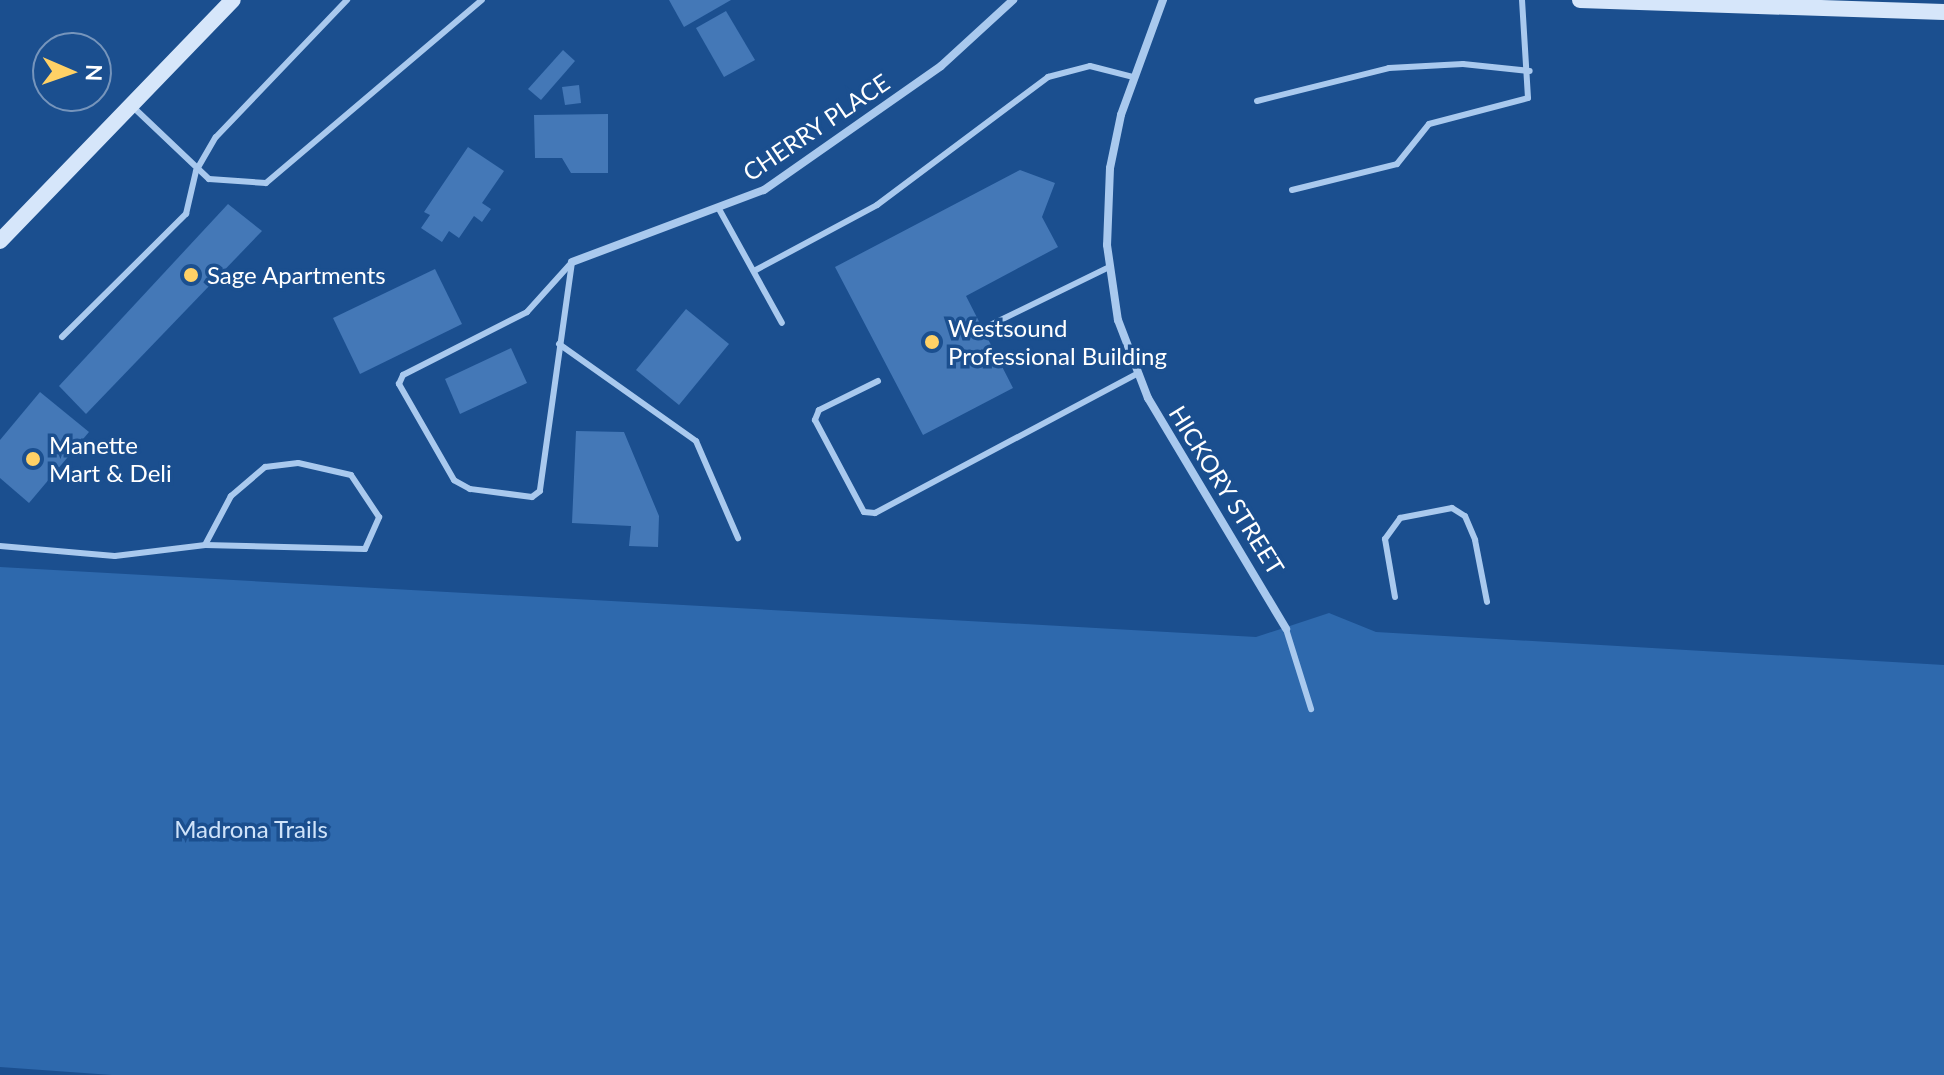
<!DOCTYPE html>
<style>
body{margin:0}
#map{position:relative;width:1944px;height:1075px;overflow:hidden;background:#1b4f8f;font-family:Lato,sans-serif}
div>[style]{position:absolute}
.green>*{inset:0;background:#2e69ad}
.building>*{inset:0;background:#4478b7}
.lane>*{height:6px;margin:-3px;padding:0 3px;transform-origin:3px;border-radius:3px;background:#a9c9ee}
.street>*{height:8px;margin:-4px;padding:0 4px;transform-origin:4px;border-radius:4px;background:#a9c9ee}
.secondary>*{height:16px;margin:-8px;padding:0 8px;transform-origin:8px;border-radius:8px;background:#d6e6fa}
.dots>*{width:22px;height:22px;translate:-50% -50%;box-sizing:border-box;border:4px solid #1b4f8f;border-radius:50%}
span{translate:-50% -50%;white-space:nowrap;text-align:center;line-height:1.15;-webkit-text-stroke:7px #1b4f8f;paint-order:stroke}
.street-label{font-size:24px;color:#fff}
.poi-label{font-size:24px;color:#fff}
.left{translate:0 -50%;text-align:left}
.park-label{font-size:24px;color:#cfe3fa}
.north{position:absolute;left:32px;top:32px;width:80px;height:80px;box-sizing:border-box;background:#1b4f8f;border:2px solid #7695bc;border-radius:50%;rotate:92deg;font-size:22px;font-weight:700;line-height:32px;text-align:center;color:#fff}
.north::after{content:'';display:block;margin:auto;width:28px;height:36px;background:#ffd166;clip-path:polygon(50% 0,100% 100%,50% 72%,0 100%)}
</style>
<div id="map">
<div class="green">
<i style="clip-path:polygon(0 567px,1256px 637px,1329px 613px,1376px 632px,1944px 665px,1944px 1075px,112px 1075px,0 1067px)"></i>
</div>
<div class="building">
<i style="clip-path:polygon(669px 0,731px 0,684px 27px)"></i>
<i style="clip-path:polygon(726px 11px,755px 60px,724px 77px,696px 28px)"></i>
<i style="clip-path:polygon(563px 50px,575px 61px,541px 100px,528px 89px)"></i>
<i style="clip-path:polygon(579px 85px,581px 103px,565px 105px,562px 87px)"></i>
<i style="clip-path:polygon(608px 114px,608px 173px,571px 173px,562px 158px,535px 158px,534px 115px)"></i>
<i style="clip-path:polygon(468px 147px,504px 171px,482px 203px,491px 209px,482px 222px,474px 216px,459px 238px,449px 231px,442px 242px,421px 228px,430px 215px,424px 212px)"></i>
<i style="clip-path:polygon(1020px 170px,1055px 183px,1042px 217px,1058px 247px,966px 296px,1013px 388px,923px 435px,835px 267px)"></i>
<i style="clip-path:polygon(228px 204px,262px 231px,86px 414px,59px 386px)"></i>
<i style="clip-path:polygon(435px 269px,462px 324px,360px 374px,333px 318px)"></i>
<i style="clip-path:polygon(686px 309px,729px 344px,679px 405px,636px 370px)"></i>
<i style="clip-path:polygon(511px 348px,527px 383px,460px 414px,445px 379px)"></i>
<i style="clip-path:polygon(40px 392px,89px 432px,29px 503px,0 478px,0 440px)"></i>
<i style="clip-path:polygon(576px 431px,624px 432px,659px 516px,658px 547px,629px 546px,631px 526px,572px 523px)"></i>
</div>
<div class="lane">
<i style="left:1257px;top:101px;width:136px;rotate:-14deg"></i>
<i style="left:1389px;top:68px;width:74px;rotate:-3.1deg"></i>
<i style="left:1463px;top:64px;width:67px;rotate:6deg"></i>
<i style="left:132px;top:106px;width:106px;rotate:43.5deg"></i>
<i style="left:209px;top:179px;width:57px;rotate:4deg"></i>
<i style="left:266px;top:183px;width:283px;rotate:-40.3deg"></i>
<i style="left:1292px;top:190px;width:108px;rotate:-13.9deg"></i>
<i style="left:1397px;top:164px;width:51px;rotate:-51.3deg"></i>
<i style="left:1429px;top:124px;width:102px;rotate:-14.7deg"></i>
<i style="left:1528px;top:98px;width:98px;rotate:-93.5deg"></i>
<i style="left:719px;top:209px;width:130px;rotate:61.1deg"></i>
<i style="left:572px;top:262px;width:231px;rotate:98deg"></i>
<i style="left:540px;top:491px;width:10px;rotate:143deg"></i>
<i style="left:532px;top:497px;width:63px;rotate:-172.6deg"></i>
<i style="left:470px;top:489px;width:18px;rotate:-151deg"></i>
<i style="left:454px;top:480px;width:111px;rotate:-119.8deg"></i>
<i style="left:399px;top:384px;width:10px;rotate:-66deg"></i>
<i style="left:403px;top:375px;width:139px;rotate:-26.9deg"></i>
<i style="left:527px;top:312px;width:67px;rotate:-48deg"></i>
<i style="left:754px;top:271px;width:140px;rotate:-28.2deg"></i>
<i style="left:877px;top:205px;width:214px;rotate:-36.8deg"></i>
<i style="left:1048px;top:77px;width:43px;rotate:-14.7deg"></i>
<i style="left:1090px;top:66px;width:44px;rotate:14.3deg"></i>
<i style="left:976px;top:332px;width:148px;rotate:-26deg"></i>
<i style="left:62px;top:337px;width:175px;rotate:-44.8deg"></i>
<i style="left:186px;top:214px;width:44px;rotate:-76.9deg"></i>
<i style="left:196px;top:171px;width:39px;rotate:-60deg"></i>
<i style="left:216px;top:137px;width:190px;rotate:-46.3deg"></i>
<i style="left:559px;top:344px;width:168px;rotate:35.3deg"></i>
<i style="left:696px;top:441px;width:106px;rotate:66.6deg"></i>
<i style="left:878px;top:381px;width:66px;rotate:153.8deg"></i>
<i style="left:819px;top:410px;width:11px;rotate:112deg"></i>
<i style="left:815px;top:420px;width:104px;rotate:62deg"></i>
<i style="left:864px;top:512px;width:11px;rotate:5deg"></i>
<i style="left:875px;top:513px;width:296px;rotate:-28deg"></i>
<i style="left:0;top:546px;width:115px;rotate:5deg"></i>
<i style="left:115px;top:556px;width:91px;rotate:-7deg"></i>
<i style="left:205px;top:545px;width:160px;rotate:1.4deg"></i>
<i style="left:365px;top:549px;width:35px;rotate:-66deg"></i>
<i style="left:379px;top:517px;width:50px;rotate:-123.7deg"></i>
<i style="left:351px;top:475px;width:54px;rotate:-167.2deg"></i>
<i style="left:298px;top:463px;width:33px;rotate:173deg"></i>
<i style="left:265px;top:467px;width:45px;rotate:139.5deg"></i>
<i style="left:231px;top:496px;width:55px;rotate:118deg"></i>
<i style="left:1395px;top:597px;width:59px;rotate:-99.8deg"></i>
<i style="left:1385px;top:539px;width:26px;rotate:-54deg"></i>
<i style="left:1400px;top:518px;width:53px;rotate:-10.9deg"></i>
<i style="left:1452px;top:508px;width:15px;rotate:32deg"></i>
<i style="left:1465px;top:516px;width:26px;rotate:67deg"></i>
<i style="left:1475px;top:540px;width:63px;rotate:79deg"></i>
<i style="left:1286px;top:629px;width:84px;rotate:72.6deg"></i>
</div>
<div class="street">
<i style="left:1163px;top:0;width:122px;rotate:110.1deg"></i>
<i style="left:1121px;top:115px;width:54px;rotate:101.7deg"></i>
<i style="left:1110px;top:168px;width:77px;rotate:92.2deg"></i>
<i style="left:1107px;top:245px;width:76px;rotate:81.7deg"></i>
<i style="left:1118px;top:320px;width:84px;rotate:69deg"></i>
<i style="left:1148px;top:398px;width:269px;rotate:59.1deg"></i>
<i style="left:572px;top:262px;width:205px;rotate:-20.6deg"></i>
<i style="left:764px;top:190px;width:216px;rotate:-35deg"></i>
<i style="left:941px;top:66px;width:98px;rotate:-42.5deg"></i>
</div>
<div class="secondary">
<i style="left:1580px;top:0;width:364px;rotate:1.9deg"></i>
<i style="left:0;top:241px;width:335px;rotate:-46deg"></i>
</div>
<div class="dots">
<i style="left:191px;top:275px;background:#ffd166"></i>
<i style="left:932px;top:342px;background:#ffd166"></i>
<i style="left:33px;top:459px;background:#ffd166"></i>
</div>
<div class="street-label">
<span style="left:816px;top:127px;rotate:-34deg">CHERRY PLACE</span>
<span style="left:1227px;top:490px;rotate:58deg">HICKORY STREET</span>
</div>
<div class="poi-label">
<span class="left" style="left:207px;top:275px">Sage Apartments</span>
<span class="left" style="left:948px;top:342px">Westsound<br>Professional Building</span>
<span class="left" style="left:49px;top:459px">Manette<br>Mart &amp; Deli</span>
</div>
<div class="park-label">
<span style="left:251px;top:829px">Madrona Trails</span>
</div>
<div class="north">N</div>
</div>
